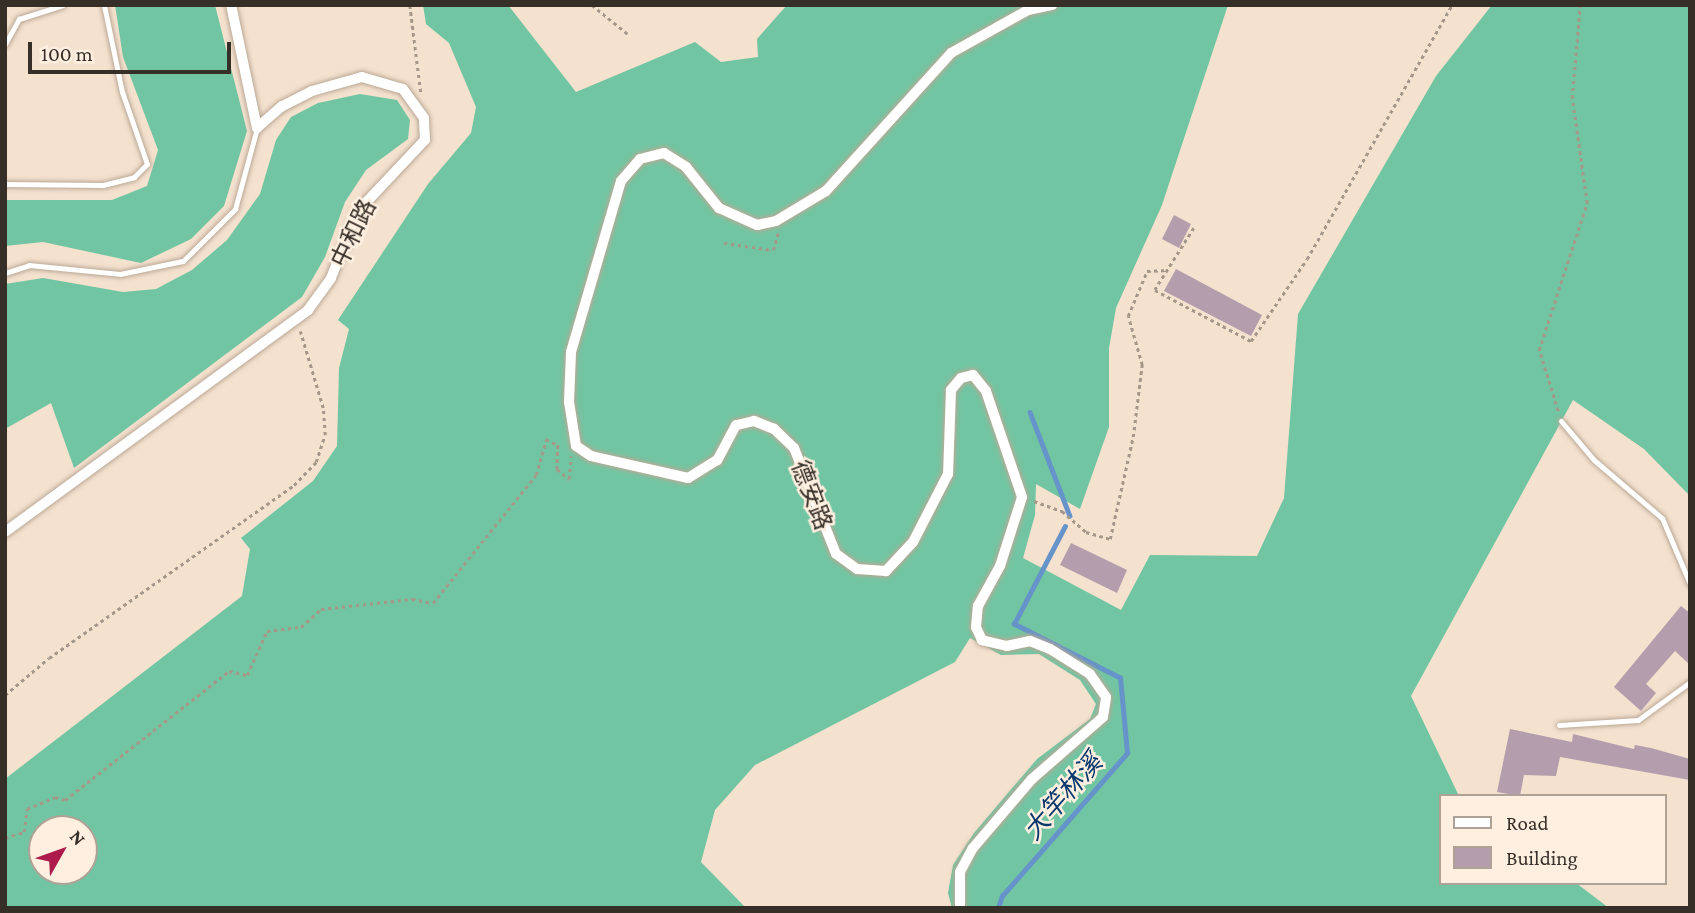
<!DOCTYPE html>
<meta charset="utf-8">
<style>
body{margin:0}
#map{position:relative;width:1695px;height:913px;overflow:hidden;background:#f4e1ce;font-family:"Crimson Pro","Noto Sans TC",serif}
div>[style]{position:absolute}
.forest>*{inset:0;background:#72c5a2}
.stream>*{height:4.5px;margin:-2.25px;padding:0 2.25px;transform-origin:2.25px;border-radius:2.25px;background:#6693c9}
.building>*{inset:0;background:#b49ead}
.path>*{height:2.5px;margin-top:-1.25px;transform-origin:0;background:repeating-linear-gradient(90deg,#a59789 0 3.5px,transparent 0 7px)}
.roads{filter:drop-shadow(0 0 2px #baa896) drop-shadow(0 0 2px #baa896)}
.service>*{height:5px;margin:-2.5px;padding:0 2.5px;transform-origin:2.5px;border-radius:2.5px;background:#fff}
.minor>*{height:10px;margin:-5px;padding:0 5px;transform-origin:5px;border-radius:5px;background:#fff}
span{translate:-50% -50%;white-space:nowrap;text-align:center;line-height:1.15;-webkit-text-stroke:5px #feefe0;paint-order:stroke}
.street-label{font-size:24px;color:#362f28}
.water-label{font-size:26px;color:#09396c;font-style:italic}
.frame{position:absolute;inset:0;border:7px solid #362f28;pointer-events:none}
.legend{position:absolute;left:1439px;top:794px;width:228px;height:91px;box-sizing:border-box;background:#feefe0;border:2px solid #aea296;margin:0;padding:9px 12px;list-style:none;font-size:21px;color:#362f28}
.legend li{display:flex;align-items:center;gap:14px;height:35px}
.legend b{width:35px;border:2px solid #aea296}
.north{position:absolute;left:28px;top:815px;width:70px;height:70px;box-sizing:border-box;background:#feefe0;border:2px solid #aea296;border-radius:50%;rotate:50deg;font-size:19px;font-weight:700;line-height:28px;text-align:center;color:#362f28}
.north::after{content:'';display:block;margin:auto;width:24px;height:32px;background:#ad1b4c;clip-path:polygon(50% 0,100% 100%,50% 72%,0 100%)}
.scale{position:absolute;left:28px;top:42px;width:203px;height:32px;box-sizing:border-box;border:4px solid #362f28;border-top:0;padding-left:9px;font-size:21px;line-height:24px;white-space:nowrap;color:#362f28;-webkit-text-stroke:5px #feefe0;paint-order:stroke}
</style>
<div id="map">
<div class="forest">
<i style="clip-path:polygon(115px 5px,215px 5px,247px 131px,224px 206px,191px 239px,141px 263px,43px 242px,5px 246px,5px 200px,112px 200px,147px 186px,158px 150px,123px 57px)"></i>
<i style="clip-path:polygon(evenodd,423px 5px,508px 5px,576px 92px,695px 42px,721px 62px,758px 57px,757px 39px,787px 5px,1228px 5px,1162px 205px,1116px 308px,1109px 348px,1109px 427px,1080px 509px,1036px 484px,1035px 515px,1023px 558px,1121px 610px,1150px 555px,1257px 556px,1284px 498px,1298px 314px,1436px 76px,1492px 5px,1690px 5px,1690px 496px,1644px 449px,1573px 400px,1411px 696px,1459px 796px,1441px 796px,1441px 883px,1576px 883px,1609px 908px,952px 908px,948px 893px,953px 865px,974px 833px,1037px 759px,1090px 719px,1096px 704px,1080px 680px,1039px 654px,1001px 655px,970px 638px,955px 662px,755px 765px,715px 810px,701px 862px,746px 908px,5px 908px,5px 779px,242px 596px,250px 549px,241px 538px,313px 481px,337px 446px,339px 368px,349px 329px,338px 320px,428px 184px,471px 133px,476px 107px,449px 43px,426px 24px,423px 5px,42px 829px,84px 829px,84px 871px,42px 871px,42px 829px)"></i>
<i style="clip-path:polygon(360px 94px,397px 100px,410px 120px,408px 139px,366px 170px,345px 202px,325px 257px,302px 297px,74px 468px,51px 403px,5px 429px,5px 284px,43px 278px,123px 292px,156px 289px,192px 270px,227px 240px,260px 194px,276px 140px,291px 117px,318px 103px)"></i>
</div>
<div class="stream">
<i style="left:1030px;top:412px;width:111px;rotate:69deg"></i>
<i style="left:998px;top:908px;width:13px;rotate:-72deg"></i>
<i style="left:1002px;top:896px;width:190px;rotate:-48.8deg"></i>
<i style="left:1127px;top:753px;width:75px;rotate:-95.3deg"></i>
<i style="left:1120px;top:678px;width:119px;rotate:-153deg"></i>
<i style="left:1014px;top:624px;width:110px;rotate:-62.5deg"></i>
</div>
<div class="building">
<i style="clip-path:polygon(1174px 215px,1191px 224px,1179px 248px,1162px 239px)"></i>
<i style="clip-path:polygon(1176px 269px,1262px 315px,1251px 336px,1164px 291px)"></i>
<i style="clip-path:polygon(1071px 543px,1127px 570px,1117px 593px,1060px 565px)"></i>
<i style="clip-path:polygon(1681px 606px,1690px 613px,1690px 665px,1675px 651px,1646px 684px,1656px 693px,1641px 711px,1614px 687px)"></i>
<i style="clip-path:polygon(1510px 729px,1572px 742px,1573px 734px,1634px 749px,1635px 745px,1651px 748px,1690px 759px,1690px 780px,1560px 757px,1556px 776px,1524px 775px,1520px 796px,1497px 792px)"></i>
</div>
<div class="path">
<i style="left:410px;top:5px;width:89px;rotate:82.9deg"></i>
<i style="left:592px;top:5px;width:46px;rotate:38.9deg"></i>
<i style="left:1194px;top:228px;width:73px;rotate:122.2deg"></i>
<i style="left:1155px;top:290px;width:109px;rotate:28deg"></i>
<i style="left:1251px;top:341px;width:99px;rotate:-55.7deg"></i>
<i style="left:1307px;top:259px;width:292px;rotate:-60.3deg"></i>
<i style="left:724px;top:243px;width:49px;rotate:8.1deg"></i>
<i style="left:773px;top:250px;width:21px;rotate:-73deg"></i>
<i style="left:1558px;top:411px;width:64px;rotate:-107.3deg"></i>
<i style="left:1539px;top:350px;width:155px;rotate:-71.9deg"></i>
<i style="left:1587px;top:203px;width:106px;rotate:-98.1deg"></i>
<i style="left:1572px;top:98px;width:93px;rotate:-85.1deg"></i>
<i style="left:1034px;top:501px;width:30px;rotate:20deg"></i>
<i style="left:1062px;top:511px;width:32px;rotate:41deg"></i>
<i style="left:1086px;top:532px;width:25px;rotate:16deg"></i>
<i style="left:1110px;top:539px;width:105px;rotate:-77.3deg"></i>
<i style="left:1133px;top:437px;width:73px;rotate:-82.9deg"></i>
<i style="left:1142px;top:365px;width:51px;rotate:-105.9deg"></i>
<i style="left:1128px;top:316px;width:49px;rotate:-67.1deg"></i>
<i style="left:1147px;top:271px;width:21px;rotate:-3deg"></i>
<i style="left:5px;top:695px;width:57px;rotate:-40.1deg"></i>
<i style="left:49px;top:658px;width:300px;rotate:-35.2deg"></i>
<i style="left:294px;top:485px;width:32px;rotate:-46deg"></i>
<i style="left:316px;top:462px;width:28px;rotate:-72deg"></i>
<i style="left:325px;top:435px;width:27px;rotate:-94deg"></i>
<i style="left:323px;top:408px;width:80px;rotate:-106.6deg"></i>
<i style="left:5px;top:838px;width:20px;rotate:-18deg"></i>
<i style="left:24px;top:832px;width:23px;rotate:-83deg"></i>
<i style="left:27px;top:809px;width:30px;rotate:-23deg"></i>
<i style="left:55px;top:797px;width:10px;rotate:17deg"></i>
<i style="left:65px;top:800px;width:209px;rotate:-38.2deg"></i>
<i style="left:229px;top:671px;width:18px;rotate:13deg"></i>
<i style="left:247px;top:675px;width:48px;rotate:-65.6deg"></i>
<i style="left:267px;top:631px;width:34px;rotate:-7deg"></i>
<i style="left:301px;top:627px;width:27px;rotate:-42deg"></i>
<i style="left:321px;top:609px;width:92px;rotate:-6.3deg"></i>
<i style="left:412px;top:599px;width:21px;rotate:11deg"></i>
<i style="left:433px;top:603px;width:164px;rotate:-51.2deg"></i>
<i style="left:536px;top:475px;width:37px;rotate:-74deg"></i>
<i style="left:546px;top:439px;width:13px;rotate:27deg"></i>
<i style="left:558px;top:445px;width:24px;rotate:92deg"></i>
<i style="left:557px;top:469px;width:16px;rotate:40deg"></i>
<i style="left:569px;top:479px;width:23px;rotate:-85deg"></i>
</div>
<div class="roads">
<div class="service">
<i style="left:5px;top:44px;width:29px;rotate:-61deg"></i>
<i style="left:19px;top:19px;width:46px;rotate:-17.7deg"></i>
<i style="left:5px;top:184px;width:98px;rotate:0.6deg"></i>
<i style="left:103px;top:185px;width:32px;rotate:-14deg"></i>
<i style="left:134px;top:177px;width:18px;rotate:-45deg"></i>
<i style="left:147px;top:164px;width:76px;rotate:-109.1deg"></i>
<i style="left:122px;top:92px;width:89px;rotate:-101.7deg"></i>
<i style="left:5px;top:273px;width:25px;rotate:-18deg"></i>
<i style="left:29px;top:265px;width:91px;rotate:5.6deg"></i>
<i style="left:120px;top:274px;width:64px;rotate:-11.7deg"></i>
<i style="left:183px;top:261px;width:74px;rotate:-45deg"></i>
<i style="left:235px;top:209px;width:84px;rotate:-74.8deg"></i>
<i style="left:1561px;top:421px;width:51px;rotate:49.8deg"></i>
<i style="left:1594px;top:460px;width:89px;rotate:40.5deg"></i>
<i style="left:1662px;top:518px;width:72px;rotate:67deg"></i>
<i style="left:1559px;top:725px;width:79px;rotate:-3.6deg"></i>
<i style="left:1638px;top:720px;width:64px;rotate:-36.2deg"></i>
</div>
<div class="minor">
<i style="left:5px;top:532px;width:376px;rotate:-36.2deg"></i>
<i style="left:308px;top:310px;width:39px;rotate:-54deg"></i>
<i style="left:331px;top:278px;width:72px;rotate:-68.1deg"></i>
<i style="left:358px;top:211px;width:98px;rotate:-46.7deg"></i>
<i style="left:425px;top:140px;width:22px;rotate:-93deg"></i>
<i style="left:424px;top:118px;width:36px;rotate:-126deg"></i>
<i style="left:403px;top:89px;width:43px;rotate:-163.7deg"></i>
<i style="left:362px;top:77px;width:52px;rotate:164.4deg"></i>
<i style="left:312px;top:91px;width:34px;rotate:153deg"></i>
<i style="left:282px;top:106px;width:33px;rotate:139deg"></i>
<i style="left:257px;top:128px;width:126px;rotate:-101.9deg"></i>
<i style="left:960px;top:908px;width:36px;rotate:-90deg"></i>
<i style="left:960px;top:872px;width:27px;rotate:-62deg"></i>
<i style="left:973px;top:848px;width:91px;rotate:-49.5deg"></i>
<i style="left:1032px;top:779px;width:94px;rotate:-41.1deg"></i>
<i style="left:1103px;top:717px;width:20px;rotate:-81deg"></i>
<i style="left:1106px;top:697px;width:28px;rotate:-125deg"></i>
<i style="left:1090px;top:674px;width:47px;rotate:-148deg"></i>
<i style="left:1050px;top:649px;width:22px;rotate:-158deg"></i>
<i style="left:1030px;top:641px;width:24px;rotate:168deg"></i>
<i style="left:1007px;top:646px;width:26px;rotate:-167deg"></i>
<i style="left:982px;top:640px;width:14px;rotate:-115deg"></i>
<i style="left:976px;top:627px;width:21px;rotate:-85deg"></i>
<i style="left:978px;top:606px;width:46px;rotate:-61.2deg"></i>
<i style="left:1000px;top:566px;width:72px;rotate:-72.3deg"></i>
<i style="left:1022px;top:497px;width:112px;rotate:-108.8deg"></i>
<i style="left:986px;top:391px;width:21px;rotate:-129deg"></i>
<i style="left:973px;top:375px;width:12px;rotate:166deg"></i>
<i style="left:961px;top:378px;width:16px;rotate:130deg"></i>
<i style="left:951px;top:390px;width:84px;rotate:92deg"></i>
<i style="left:948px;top:474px;width:76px;rotate:117.2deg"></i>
<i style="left:913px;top:542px;width:40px;rotate:133deg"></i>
<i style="left:886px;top:571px;width:29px;rotate:-176deg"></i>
<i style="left:857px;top:569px;width:26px;rotate:-144deg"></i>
<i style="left:836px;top:554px;width:114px;rotate:-111.6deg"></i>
<i style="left:794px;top:448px;width:28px;rotate:-136deg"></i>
<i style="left:774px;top:429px;width:22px;rotate:-158deg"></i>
<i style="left:754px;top:421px;width:18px;rotate:167deg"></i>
<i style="left:736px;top:425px;width:40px;rotate:118deg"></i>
<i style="left:717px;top:460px;width:34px;rotate:148deg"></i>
<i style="left:688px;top:478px;width:99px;rotate:-167.2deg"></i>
<i style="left:591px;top:456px;width:18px;rotate:-146deg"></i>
<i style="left:576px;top:446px;width:45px;rotate:-99deg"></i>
<i style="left:569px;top:402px;width:50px;rotate:-87.7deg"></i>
<i style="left:571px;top:352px;width:178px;rotate:-73.7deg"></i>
<i style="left:621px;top:181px;width:29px;rotate:-49deg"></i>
<i style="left:640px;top:159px;width:25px;rotate:-14deg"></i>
<i style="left:664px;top:153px;width:26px;rotate:32deg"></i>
<i style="left:686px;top:167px;width:53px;rotate:51.2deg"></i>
<i style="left:719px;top:208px;width:42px;rotate:24.1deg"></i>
<i style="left:757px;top:225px;width:19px;rotate:-12deg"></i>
<i style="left:776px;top:221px;width:58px;rotate:-31deg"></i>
<i style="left:826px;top:191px;width:186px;rotate:-47.8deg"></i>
<i style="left:951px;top:53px;width:88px;rotate:-29.2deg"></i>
<i style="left:1028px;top:10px;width:25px;rotate:-12deg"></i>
</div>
</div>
<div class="street-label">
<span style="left:353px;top:233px;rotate:-64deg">中和路</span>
<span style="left:812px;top:495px;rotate:69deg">德安路</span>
</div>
<div class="water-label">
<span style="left:1063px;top:797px;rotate:-49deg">大竿林溪</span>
</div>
<div class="frame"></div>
<ul class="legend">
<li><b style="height:9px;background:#fff"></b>Road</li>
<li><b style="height:19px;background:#b49ead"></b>Building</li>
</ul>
<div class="north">N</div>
<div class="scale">100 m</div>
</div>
